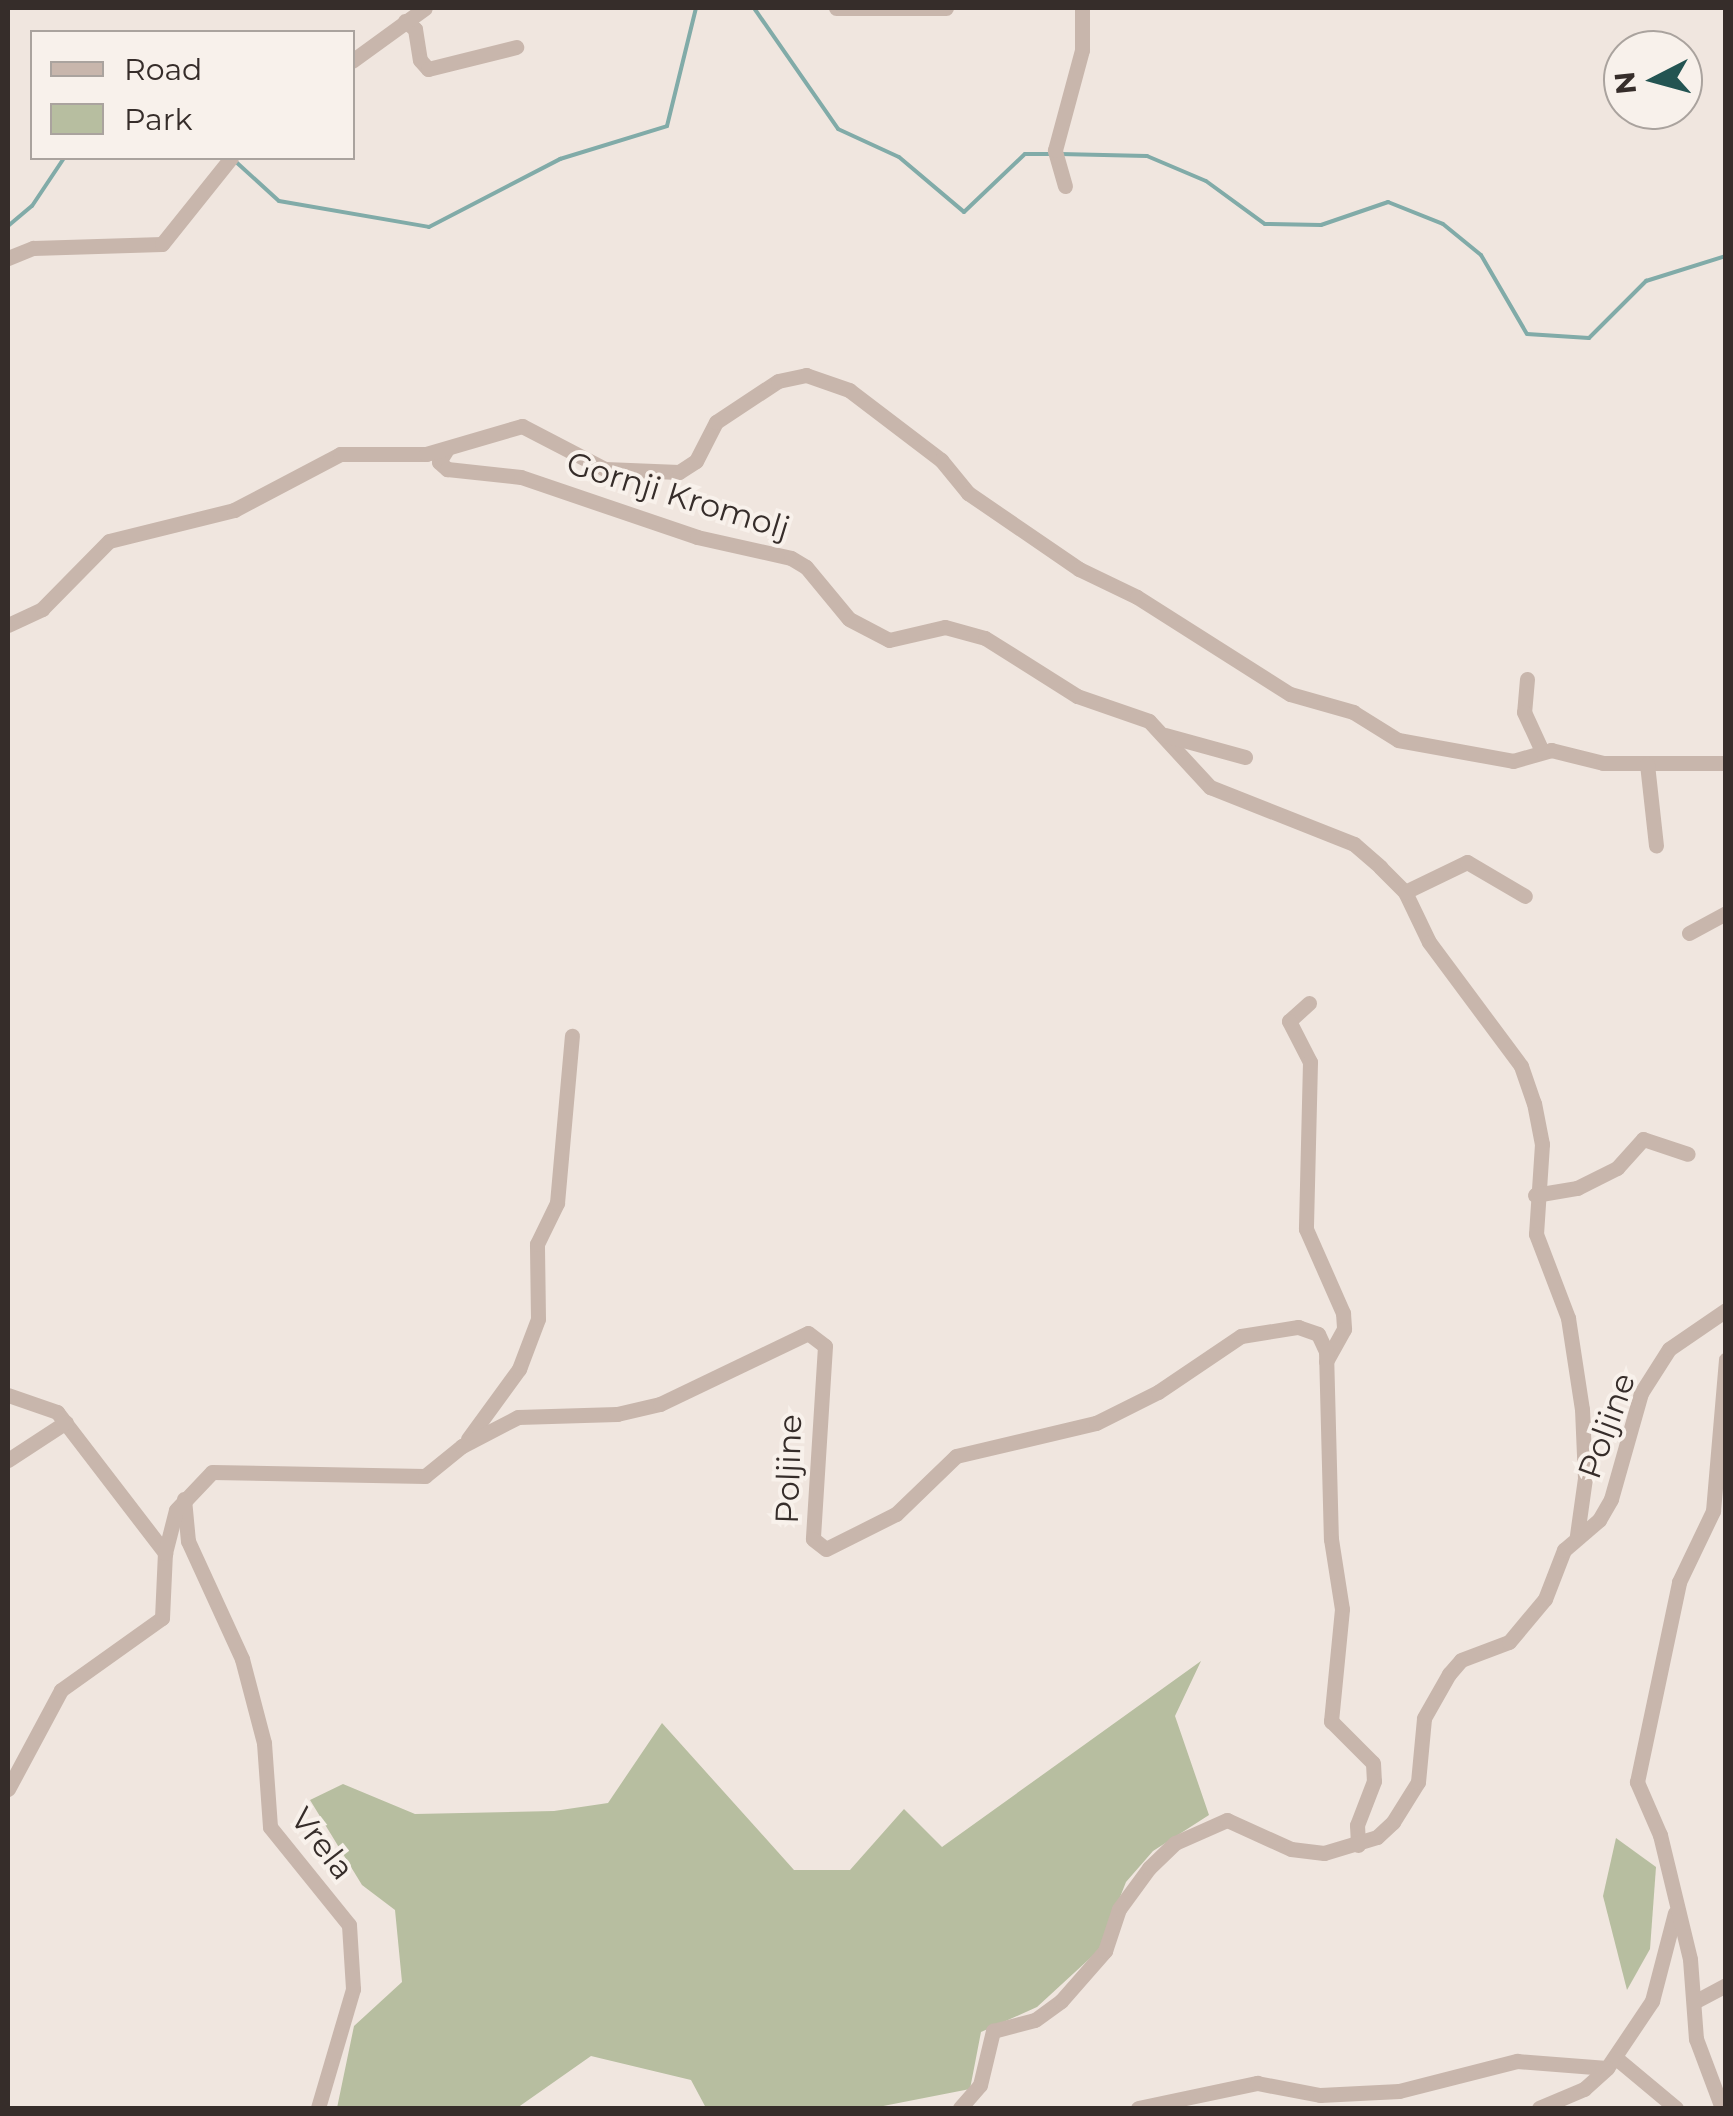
<!DOCTYPE html>
<style>
body{margin:0}
#map{position:relative;width:1733px;height:2116px;overflow:hidden;background:#f0e6df;font-family:Montserrat,sans-serif}
div>[style]{position:absolute}
.green>*{inset:0;background:#b7bea0}
.stream>*{height:4px;margin:-2px;padding:0 2px;transform-origin:2px;border-radius:2px;background:#81aba8}
.minor>*{height:15px;margin:-7.5px;padding:0 7.5px;transform-origin:7.5px;border-radius:7.5px;background:#c8b6ac}
span{translate:-50% -50%;white-space:nowrap;text-align:center;line-height:1.15;-webkit-text-stroke:8px #f8f1eb;paint-order:stroke}
.street-label{font-size:32px;color:#362d2a}
.frame{position:absolute;inset:0;border:10px solid #362d2a;pointer-events:none}
.legend{position:absolute;left:30px;top:30px;width:325px;height:130px;box-sizing:border-box;background:#f8f1eb;border:2px solid #aaa39e;margin:0;padding:12px 18px;list-style:none;font-size:30px;color:#362d2a}
.legend li{display:flex;align-items:center;gap:20px;height:50px}
.legend b{width:50px;border:2px solid #aaa39e}
.north{position:absolute;left:1603px;top:30px;width:100px;height:100px;box-sizing:border-box;background:#f8f1eb;border:2px solid #aaa39e;border-radius:50%;rotate:264deg;font-size:28px;font-weight:700;line-height:40px;text-align:center;color:#362d2a}
.north::after{content:'';display:block;margin:auto;width:35px;height:45px;background:#235452;clip-path:polygon(50% 0,100% 100%,50% 72%,0 100%)}
</style>
<div id="map">
<div class="green">
<i style="clip-path:polygon(1201px 1661px,1175px 1716px,1209px 1815px,1153px 1851px,1126px 1882px,1099px 1950px,1037px 2007px,981px 2032px,970px 2089px,873px 2108px,706px 2108px,691px 2080px,591px 2056px,517px 2108px,337px 2108px,354px 2026px,402px 1982px,395px 1910px,362px 1885px,310px 1800px,343px 1784px,415px 1814px,554px 1811px,608px 1803px,662px 1723px,794px 1870px,850px 1870px,904px 1809px,942px 1847px)"></i>
<i style="clip-path:polygon(1616px 1838px,1656px 1867px,1650px 1949px,1627px 1990px,1603px 1896px)"></i>
</div>
<div class="stream">
<i style="left:754px;top:8px;width:147px;rotate:55.2deg"></i>
<i style="left:838px;top:129px;width:67px;rotate:24.7deg"></i>
<i style="left:899px;top:157px;width:85px;rotate:40.2deg"></i>
<i style="left:964px;top:212px;width:84px;rotate:-43.6deg"></i>
<i style="left:1025px;top:154px;width:26px"></i>
<i style="left:1060px;top:154px;width:87px;rotate:1.3deg"></i>
<i style="left:1147px;top:156px;width:64px;rotate:23deg"></i>
<i style="left:1206px;top:181px;width:73px;rotate:36.1deg"></i>
<i style="left:1265px;top:224px;width:56px;rotate:1deg"></i>
<i style="left:1321px;top:225px;width:71px;rotate:-18.9deg"></i>
<i style="left:1388px;top:202px;width:59px;rotate:21.8deg"></i>
<i style="left:1443px;top:224px;width:49px;rotate:39.2deg"></i>
<i style="left:1481px;top:255px;width:91px;rotate:59.8deg"></i>
<i style="left:1527px;top:334px;width:62px;rotate:3.7deg"></i>
<i style="left:1589px;top:338px;width:81px;rotate:-45deg"></i>
<i style="left:1646px;top:281px;width:84px;rotate:-17.4deg"></i>
<i style="left:235px;top:161px;width:59px;rotate:42.3deg"></i>
<i style="left:279px;top:201px;width:152px;rotate:9.8deg"></i>
<i style="left:429px;top:227px;width:148px;rotate:-27.4deg"></i>
<i style="left:560px;top:159px;width:112px;rotate:-17.1deg"></i>
<i style="left:667px;top:126px;width:122px;rotate:-76.2deg"></i>
<i style="left:8px;top:226px;width:31px;rotate:-40deg"></i>
<i style="left:32px;top:206px;width:58px;rotate:-56.3deg"></i>
</div>
<div class="minor">
<i style="left:836px;top:8px;width:110px"></i>
<i style="left:405px;top:21px;width:13px;rotate:39deg"></i>
<i style="left:415px;top:29px;width:31px;rotate:81deg"></i>
<i style="left:420px;top:60px;width:12px;rotate:48deg"></i>
<i style="left:428px;top:69px;width:91px;rotate:-14deg"></i>
<i style="left:352px;top:61px;width:90px;rotate:-36deg"></i>
<i style="left:1065px;top:186px;width:37px;rotate:-106deg"></i>
<i style="left:1055px;top:150px;width:104px;rotate:-74.9deg"></i>
<i style="left:1082px;top:50px;width:42px;rotate:-90deg"></i>
<i style="left:8px;top:258px;width:27px;rotate:-22deg"></i>
<i style="left:33px;top:248px;width:129px;rotate:-1.8deg"></i>
<i style="left:162px;top:244px;width:110px;rotate:-51.3deg"></i>
<i style="left:447px;top:449px;width:15px;rotate:122deg"></i>
<i style="left:439px;top:462px;width:11px;rotate:41deg"></i>
<i style="left:447px;top:469px;width:74px;rotate:6.2deg"></i>
<i style="left:521px;top:477px;width:186px;rotate:18.8deg"></i>
<i style="left:697px;top:537px;width:96px;rotate:12.6deg"></i>
<i style="left:791px;top:558px;width:17px;rotate:31deg"></i>
<i style="left:806px;top:567px;width:67px;rotate:50.4deg"></i>
<i style="left:849px;top:619px;width:45px;rotate:27.7deg"></i>
<i style="left:889px;top:640px;width:57px;rotate:-13.1deg"></i>
<i style="left:945px;top:627px;width:41px;rotate:15.4deg"></i>
<i style="left:985px;top:638px;width:109px;rotate:32.2deg"></i>
<i style="left:1077px;top:696px;width:76px;rotate:19.1deg"></i>
<i style="left:1149px;top:721px;width:90px;rotate:47.3deg"></i>
<i style="left:1210px;top:787px;width:155px;rotate:21.6deg"></i>
<i style="left:1354px;top:844px;width:35px;rotate:41deg"></i>
<i style="left:1380px;top:867px;width:35px;rotate:45deg"></i>
<i style="left:1405px;top:892px;width:55px;rotate:64.4deg"></i>
<i style="left:1429px;top:942px;width:154px;rotate:53.4deg"></i>
<i style="left:1521px;top:1066px;width:39px;rotate:71deg"></i>
<i style="left:1534px;top:1103px;width:42px;rotate:79deg"></i>
<i style="left:1542px;top:1144px;width:90px;rotate:93.8deg"></i>
<i style="left:1536px;top:1234px;width:90px;rotate:69.1deg"></i>
<i style="left:1568px;top:1318px;width:92px;rotate:81.3deg"></i>
<i style="left:1582px;top:1409px;width:69px;rotate:87.5deg"></i>
<i style="left:1585px;top:1478px;width:58px;rotate:98deg"></i>
<i style="left:8px;top:625px;width:38px;rotate:-25deg"></i>
<i style="left:42px;top:609px;width:95px;rotate:-45.4deg"></i>
<i style="left:109px;top:541px;width:129px;rotate:-13.9deg"></i>
<i style="left:234px;top:510px;width:120px;rotate:-27.8deg"></i>
<i style="left:340px;top:454px;width:86px"></i>
<i style="left:426px;top:454px;width:100px;rotate:-16.3deg"></i>
<i style="left:522px;top:426px;width:93px;rotate:27.4deg"></i>
<i style="left:605px;top:469px;width:74px;rotate:2.3deg"></i>
<i style="left:679px;top:472px;width:20px;rotate:-33deg"></i>
<i style="left:696px;top:461px;width:44px;rotate:-62.9deg"></i>
<i style="left:716px;top:422px;width:74px;rotate:-33.5deg"></i>
<i style="left:778px;top:381px;width:29px;rotate:-12deg"></i>
<i style="left:806px;top:375px;width:46px;rotate:19.2deg"></i>
<i style="left:849px;top:390px;width:116px;rotate:37.3deg"></i>
<i style="left:941px;top:460px;width:43px;rotate:50.7deg"></i>
<i style="left:968px;top:493px;width:135px;rotate:34.4deg"></i>
<i style="left:1079px;top:569px;width:64px;rotate:25.8deg"></i>
<i style="left:1137px;top:597px;width:181px;rotate:32.4deg"></i>
<i style="left:1290px;top:694px;width:66px;rotate:15.9deg"></i>
<i style="left:1353px;top:712px;width:53px;rotate:31.9deg"></i>
<i style="left:1398px;top:740px;width:117px;rotate:10.3deg"></i>
<i style="left:1513px;top:761px;width:40px;rotate:-16deg"></i>
<i style="left:1551px;top:750px;width:54px;rotate:14deg"></i>
<i style="left:1603px;top:763px;width:123px"></i>
<i style="left:1527px;top:679px;width:33px;rotate:95deg"></i>
<i style="left:1524px;top:712px;width:43px;rotate:65.2deg"></i>
<i style="left:1165px;top:735px;width:83px;rotate:15.4deg"></i>
<i style="left:1647px;top:764px;width:82px;rotate:83.7deg"></i>
<i style="left:1405px;top:892px;width:69px;rotate:-25.8deg"></i>
<i style="left:1467px;top:862px;width:67px;rotate:30.4deg"></i>
<i style="left:1689px;top:933px;width:42px;rotate:-28.4deg"></i>
<i style="left:1309px;top:1003px;width:27px;rotate:138deg"></i>
<i style="left:1289px;top:1021px;width:46px;rotate:62.9deg"></i>
<i style="left:1310px;top:1062px;width:167px;rotate:91.4deg"></i>
<i style="left:1306px;top:1229px;width:92px;rotate:66.2deg"></i>
<i style="left:1343px;top:1313px;width:16px;rotate:86deg"></i>
<i style="left:1344px;top:1329px;width:37px;rotate:119deg"></i>
<i style="left:1535px;top:1195px;width:43px;rotate:-9.5deg"></i>
<i style="left:1577px;top:1188px;width:45px;rotate:-26.6deg"></i>
<i style="left:1617px;top:1168px;width:39px;rotate:-48deg"></i>
<i style="left:1643px;top:1139px;width:47px;rotate:18.4deg"></i>
<i style="left:8px;top:1395px;width:52px;rotate:19.1deg"></i>
<i style="left:57px;top:1412px;width:178px;rotate:52.5deg"></i>
<i style="left:468px;top:1439px;width:87px;rotate:-53.9deg"></i>
<i style="left:519px;top:1369px;width:53px;rotate:-69.2deg"></i>
<i style="left:538px;top:1319px;width:75px;rotate:-90.8deg"></i>
<i style="left:537px;top:1244px;width:46px;rotate:-64deg"></i>
<i style="left:557px;top:1203px;width:168px;rotate:-84.9deg"></i>
<i style="left:8px;top:1460px;width:69px;rotate:-33.2deg"></i>
<i style="left:184px;top:1499px;width:42px;rotate:84.6deg"></i>
<i style="left:188px;top:1541px;width:130px;rotate:65.4deg"></i>
<i style="left:242px;top:1659px;width:87px;rotate:75.3deg"></i>
<i style="left:264px;top:1743px;width:84px;rotate:85.9deg"></i>
<i style="left:270px;top:1827px;width:126px;rotate:51.1deg"></i>
<i style="left:349px;top:1925px;width:64px;rotate:86.4deg"></i>
<i style="left:353px;top:1989px;width:124px;rotate:106.4deg"></i>
<i style="left:8px;top:1789px;width:112px;rotate:-61.8deg"></i>
<i style="left:61px;top:1690px;width:124px;rotate:-35.5deg"></i>
<i style="left:162px;top:1618px;width:65px;rotate:-87.4deg"></i>
<i style="left:165px;top:1553px;width:44px;rotate:-75.7deg"></i>
<i style="left:176px;top:1510px;width:52px;rotate:-46.5deg"></i>
<i style="left:212px;top:1472px;width:213px;rotate:1.1deg"></i>
<i style="left:425px;top:1476px;width:48px;rotate:-39deg"></i>
<i style="left:462px;top:1446px;width:63px;rotate:-27.4deg"></i>
<i style="left:518px;top:1417px;width:99px;rotate:-1.7deg"></i>
<i style="left:617px;top:1414px;width:44px;rotate:-13.1deg"></i>
<i style="left:660px;top:1404px;width:164px;rotate:-25.6deg"></i>
<i style="left:808px;top:1333px;width:21px;rotate:37deg"></i>
<i style="left:825px;top:1346px;width:193px;rotate:93.6deg"></i>
<i style="left:813px;top:1539px;width:16px;rotate:38deg"></i>
<i style="left:826px;top:1549px;width:78px;rotate:-26.6deg"></i>
<i style="left:896px;top:1514px;width:83px;rotate:-44deg"></i>
<i style="left:956px;top:1456px;width:144px;rotate:-13.3deg"></i>
<i style="left:1096px;top:1423px;width:69px;rotate:-26.6deg"></i>
<i style="left:1158px;top:1392px;width:100px;rotate:-34deg"></i>
<i style="left:1241px;top:1336px;width:58px;rotate:-9deg"></i>
<i style="left:1298px;top:1327px;width:21px;rotate:19deg"></i>
<i style="left:1318px;top:1334px;width:19px;rotate:65deg"></i>
<i style="left:1326px;top:1351px;width:188px;rotate:88.5deg"></i>
<i style="left:1331px;top:1539px;width:71px;rotate:81.1deg"></i>
<i style="left:1342px;top:1609px;width:113px;rotate:95.6deg"></i>
<i style="left:1331px;top:1721px;width:59px;rotate:45deg"></i>
<i style="left:1373px;top:1763px;width:18px;rotate:87deg"></i>
<i style="left:1374px;top:1781px;width:47px;rotate:111.1deg"></i>
<i style="left:1357px;top:1825px;width:20px;rotate:87deg"></i>
<i style="left:1694px;top:2002px;width:36px;rotate:-28deg"></i>
<i style="left:1616px;top:2058px;width:78px;rotate:39.8deg"></i>
<i style="left:960px;top:2108px;width:30px;rotate:-49deg"></i>
<i style="left:980px;top:2085px;width:56px;rotate:-76.5deg"></i>
<i style="left:993px;top:2031px;width:43px;rotate:-14.7deg"></i>
<i style="left:1035px;top:2020px;width:32px;rotate:-36deg"></i>
<i style="left:1061px;top:2001px;width:67px;rotate:-48.7deg"></i>
<i style="left:1105px;top:1951px;width:44px;rotate:-71.6deg"></i>
<i style="left:1119px;top:1909px;width:51px;rotate:-53.8deg"></i>
<i style="left:1149px;top:1868px;width:36px;rotate:-44deg"></i>
<i style="left:1175px;top:1843px;width:57px;rotate:-23.9deg"></i>
<i style="left:1227px;top:1820px;width:70px;rotate:24.4deg"></i>
<i style="left:1291px;top:1849px;width:33px;rotate:7deg"></i>
<i style="left:1324px;top:1853px;width:55px;rotate:-16.8deg"></i>
<i style="left:1377px;top:1837px;width:22px;rotate:-43deg"></i>
<i style="left:1393px;top:1822px;width:47px;rotate:-58deg"></i>
<i style="left:1418px;top:1782px;width:64px;rotate:-84.6deg"></i>
<i style="left:1424px;top:1718px;width:51px;rotate:-60.4deg"></i>
<i style="left:1449px;top:1674px;width:18px;rotate:-49deg"></i>
<i style="left:1461px;top:1660px;width:51px;rotate:-20.6deg"></i>
<i style="left:1509px;top:1642px;width:56px;rotate:-50.1deg"></i>
<i style="left:1545px;top:1599px;width:53px;rotate:-68.8deg"></i>
<i style="left:1564px;top:1550px;width:46px;rotate:-40.6deg"></i>
<i style="left:1599px;top:1520px;width:24px;rotate:-60deg"></i>
<i style="left:1611px;top:1499px;width:110px;rotate:-74.2deg"></i>
<i style="left:1641px;top:1393px;width:52px;rotate:-57.5deg"></i>
<i style="left:1669px;top:1349px;width:69px;rotate:-34.4deg"></i>
<i style="left:1138px;top:2108px;width:122px;rotate:-11.9deg"></i>
<i style="left:1257px;top:2083px;width:64px;rotate:10.8deg"></i>
<i style="left:1320px;top:2095px;width:79px;rotate:-2.9deg"></i>
<i style="left:1399px;top:2091px;width:122px;rotate:-14.3deg"></i>
<i style="left:1517px;top:2061px;width:90px;rotate:4.4deg"></i>
<i style="left:1607px;top:2068px;width:81px;rotate:-56.1deg"></i>
<i style="left:1652px;top:2001px;width:91px;rotate:-75.4deg"></i>
<i style="left:1539px;top:2108px;width:49px;rotate:-22.9deg"></i>
<i style="left:1584px;top:2089px;width:31px;rotate:-42deg"></i>
<i style="left:1722px;top:2108px;width:74px;rotate:-110.6deg"></i>
<i style="left:1696px;top:2039px;width:80px;rotate:-94.3deg"></i>
<i style="left:1690px;top:1959px;width:128px;rotate:-103.6deg"></i>
<i style="left:1660px;top:1835px;width:58px;rotate:-113.5deg"></i>
<i style="left:1637px;top:1782px;width:204px;rotate:-78.1deg"></i>
<i style="left:1679px;top:1582px;width:79px;rotate:-64.4deg"></i>
<i style="left:1713px;top:1511px;width:152px;rotate:-85.1deg"></i>
</div>
<div class="street-label">
<span style="left:678px;top:496px;rotate:17deg">Gornji Kromolj</span>
<span style="left:1607px;top:1426px;rotate:-70deg">Poljine</span>
<span style="left:789px;top:1469px;rotate:-88deg">Poljine</span>
<span style="left:322px;top:1844px;rotate:52deg">Vrela</span>
</div>
<div class="frame"></div>
<ul class="legend">
<li><b style="height:12px;background:#c8b6ac"></b>Road</li>
<li><b style="height:28px;background:#b7bea0"></b>Park</li>
</ul>
<div class="north">N</div>
</div>
